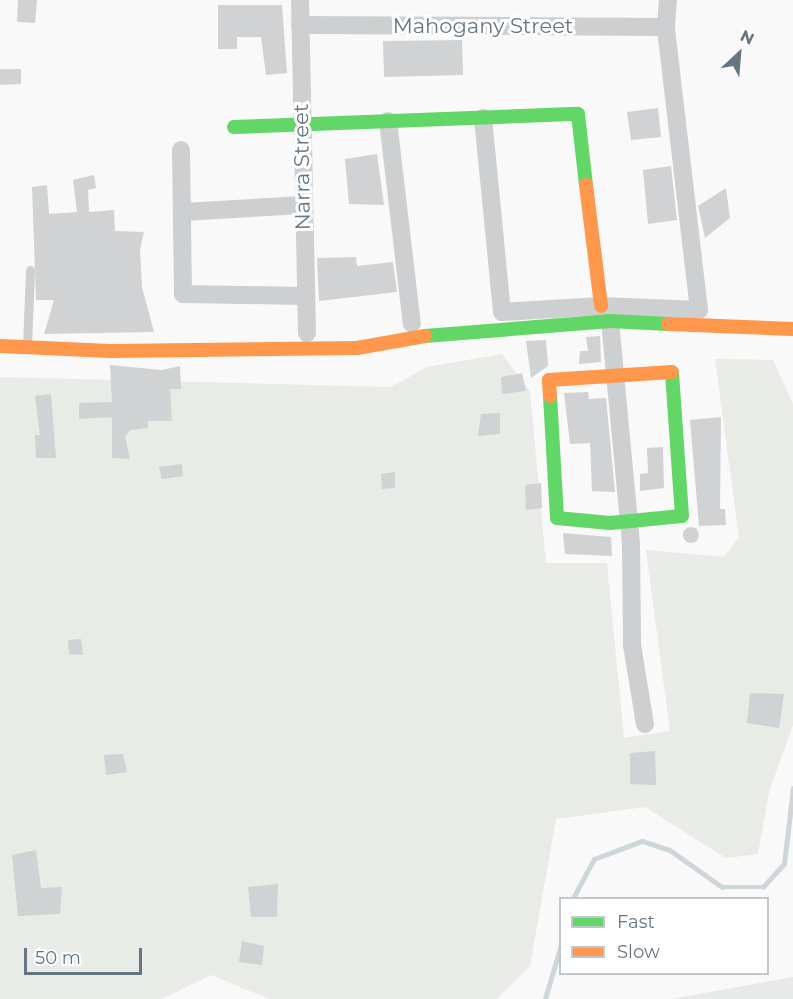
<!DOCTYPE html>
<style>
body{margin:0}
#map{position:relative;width:793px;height:999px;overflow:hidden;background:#f9f9f9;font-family:Montserrat,sans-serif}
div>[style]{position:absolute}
.built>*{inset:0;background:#e8e9e9}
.green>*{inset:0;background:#e8ebe6}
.stream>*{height:4.5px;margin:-2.25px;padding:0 2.25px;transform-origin:2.25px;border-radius:2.25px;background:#ced6d9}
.building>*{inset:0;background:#d0d2d3}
.round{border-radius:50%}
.lane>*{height:9px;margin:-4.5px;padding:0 4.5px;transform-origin:4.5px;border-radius:4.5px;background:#cecfd0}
.street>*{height:18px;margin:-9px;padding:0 9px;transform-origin:9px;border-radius:9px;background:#cecfd0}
.fast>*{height:14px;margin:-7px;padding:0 7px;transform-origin:7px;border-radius:7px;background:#63d668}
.slow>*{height:14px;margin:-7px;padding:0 7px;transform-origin:7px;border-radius:7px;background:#ff974d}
span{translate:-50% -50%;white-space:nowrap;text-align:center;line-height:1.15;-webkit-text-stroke:6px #fff;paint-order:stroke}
.street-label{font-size:21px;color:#657683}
.legend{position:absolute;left:559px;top:897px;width:210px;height:78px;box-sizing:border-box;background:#fff;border:2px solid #c1c8cd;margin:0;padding:8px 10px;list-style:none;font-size:18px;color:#657683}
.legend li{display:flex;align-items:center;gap:12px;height:30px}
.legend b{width:30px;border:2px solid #c1c8cd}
.north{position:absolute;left:709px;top:24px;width:60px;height:60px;-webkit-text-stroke:4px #fff;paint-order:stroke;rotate:26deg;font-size:16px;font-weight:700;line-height:24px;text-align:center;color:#657683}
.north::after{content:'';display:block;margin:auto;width:21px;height:27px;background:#657683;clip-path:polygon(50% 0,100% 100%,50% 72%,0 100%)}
.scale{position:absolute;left:24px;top:948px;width:118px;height:27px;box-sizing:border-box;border:3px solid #657683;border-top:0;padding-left:8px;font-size:18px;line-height:21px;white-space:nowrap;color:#657683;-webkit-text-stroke:4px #fff;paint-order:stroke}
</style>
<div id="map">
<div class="built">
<i style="clip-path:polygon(793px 977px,793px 999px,671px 999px)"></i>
</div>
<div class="green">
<i style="clip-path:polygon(502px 354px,530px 391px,546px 563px,607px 563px,624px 738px,670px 731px,646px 550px,724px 557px,739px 537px,715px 359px,773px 360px,793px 404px,793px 725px,769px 792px,758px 854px,726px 858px,645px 807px,556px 819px,530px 966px,497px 999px,269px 999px,211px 975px,162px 999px,0 999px,0 377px,391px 387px,427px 367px)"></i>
</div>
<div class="stream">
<i style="left:573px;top:898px;width:44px;rotate:-61.7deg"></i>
<i style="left:594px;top:859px;width:51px;rotate:-20.6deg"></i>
<i style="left:642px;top:841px;width:29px;rotate:18deg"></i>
<i style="left:670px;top:850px;width:64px;rotate:35.4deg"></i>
<i style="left:722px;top:887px;width:41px"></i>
<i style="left:763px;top:887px;width:31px;rotate:-48deg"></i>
<i style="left:784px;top:864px;width:76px;rotate:-83.2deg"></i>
<i style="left:545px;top:999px;width:53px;rotate:-73.6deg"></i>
</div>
<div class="building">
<i style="clip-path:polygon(18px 0,37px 0,35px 23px,17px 22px)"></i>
<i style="clip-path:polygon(218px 5px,282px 5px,287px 73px,266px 75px,261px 37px,237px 37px,237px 49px,218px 49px)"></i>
<i style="clip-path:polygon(462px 40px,463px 75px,384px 77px,383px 41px)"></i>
<i style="clip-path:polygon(0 69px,21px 69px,21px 84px,0 85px)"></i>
<i style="clip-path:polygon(658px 108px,661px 137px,631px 140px,627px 112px)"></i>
<i style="clip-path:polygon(377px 154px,384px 205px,349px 204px,345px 159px)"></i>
<i style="clip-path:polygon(671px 166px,677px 220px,648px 224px,643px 170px)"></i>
<i style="clip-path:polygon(94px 175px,96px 188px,88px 190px,89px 212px,114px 210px,115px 231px,144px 232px,140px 249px,142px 287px,154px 332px,44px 334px,54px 300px,36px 300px,32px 187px,47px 185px,49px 214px,77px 212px,73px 180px)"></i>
<i style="clip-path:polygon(726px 188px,730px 218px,705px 238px,698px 206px)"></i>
<i style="clip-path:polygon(356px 257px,357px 266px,393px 262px,397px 292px,319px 301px,317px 258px)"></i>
<i style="clip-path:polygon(600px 336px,601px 362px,579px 364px,580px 351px,588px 351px,586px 337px)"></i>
<i style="clip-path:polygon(546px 340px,548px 366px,531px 378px,526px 341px)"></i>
<i style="clip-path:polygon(110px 365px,162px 370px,180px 366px,181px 389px,170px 389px,172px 421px,148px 421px,148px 428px,130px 430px,125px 437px,130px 459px,112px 458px,112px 417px,79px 419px,79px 403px,112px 402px)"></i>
<i style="clip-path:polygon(522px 373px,526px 391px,502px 394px,501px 377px)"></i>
<i style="clip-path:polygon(588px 392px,589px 399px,606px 398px,615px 492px,592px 491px,590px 443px,570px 444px,564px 393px)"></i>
<i style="clip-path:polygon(51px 394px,56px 458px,36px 458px,35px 435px,40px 435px,35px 396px)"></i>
<i style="clip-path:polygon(500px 413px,500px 434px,478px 436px,481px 414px)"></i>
<i style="clip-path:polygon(721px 417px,720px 509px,725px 509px,726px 525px,699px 526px,690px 420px)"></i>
<i style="clip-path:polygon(663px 447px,664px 488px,640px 491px,640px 474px,648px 473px,647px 448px)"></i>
<i style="clip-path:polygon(182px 464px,183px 476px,162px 479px,159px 467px)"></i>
<i style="clip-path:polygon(395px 472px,395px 488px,382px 489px,381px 474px)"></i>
<i style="clip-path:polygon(541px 483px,542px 508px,526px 510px,525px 485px)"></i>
<i class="round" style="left:683px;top:527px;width:16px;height:16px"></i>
<i style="clip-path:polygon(563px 533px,611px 537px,612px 556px,565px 554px)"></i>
<i style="clip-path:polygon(81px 639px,83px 655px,69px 654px,68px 640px)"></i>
<i style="clip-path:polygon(750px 693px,784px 694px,779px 728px,747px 723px)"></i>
<i style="clip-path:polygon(655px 751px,656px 785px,630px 784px,630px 753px)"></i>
<i style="clip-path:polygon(123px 754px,127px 772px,106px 775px,104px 755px)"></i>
<i style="clip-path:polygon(36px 850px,41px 888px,62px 887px,60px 914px,18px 916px,12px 855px)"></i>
<i style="clip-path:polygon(278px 884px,277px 917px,251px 917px,248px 887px)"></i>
<i style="clip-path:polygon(242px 941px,264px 946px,262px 965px,239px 962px)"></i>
</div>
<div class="lane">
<i style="left:27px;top:346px;width:76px;rotate:-87.7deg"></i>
</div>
<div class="street">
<i style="left:300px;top:0;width:333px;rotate:88.8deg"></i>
<i style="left:300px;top:25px;width:366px;rotate:0.3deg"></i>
<i style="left:483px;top:118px;width:195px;rotate:84.4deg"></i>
<i style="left:502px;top:312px;width:99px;rotate:-3.5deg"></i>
<i style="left:601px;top:306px;width:98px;rotate:2.3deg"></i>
<i style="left:699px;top:310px;width:285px;rotate:-96.7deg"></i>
<i style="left:666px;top:27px;width:27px;rotate:-86deg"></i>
<i style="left:388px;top:121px;width:204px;rotate:83.3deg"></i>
<i style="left:181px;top:150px;width:144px;rotate:89.2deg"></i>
<i style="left:183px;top:294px;width:121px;rotate:0.9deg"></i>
<i style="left:184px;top:212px;width:118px;rotate:-3.4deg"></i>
<i style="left:610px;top:321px;width:225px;rotate:84.6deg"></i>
<i style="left:631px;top:545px;width:100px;rotate:89.4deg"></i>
<i style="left:632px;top:645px;width:80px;rotate:80.7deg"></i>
</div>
<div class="fast">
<i style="left:234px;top:127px;width:344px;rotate:-2.2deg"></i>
<i style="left:578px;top:114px;width:71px;rotate:83.6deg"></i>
<i style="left:425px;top:336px;width:186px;rotate:-4.6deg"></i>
<i style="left:610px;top:321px;width:58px;rotate:3deg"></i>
<i style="left:550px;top:396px;width:122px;rotate:86.7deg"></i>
<i style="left:557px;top:518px;width:53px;rotate:5.4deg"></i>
<i style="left:610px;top:523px;width:72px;rotate:-5.6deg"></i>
<i style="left:682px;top:516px;width:144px;rotate:-94deg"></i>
</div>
<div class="slow">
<i style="left:586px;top:185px;width:122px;rotate:82.9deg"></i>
<i style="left:668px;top:324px;width:125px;rotate:2.3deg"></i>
<i style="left:0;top:346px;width:110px;rotate:2.6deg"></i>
<i style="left:110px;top:351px;width:247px;rotate:-0.7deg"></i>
<i style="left:357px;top:348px;width:69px;rotate:-10deg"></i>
<i style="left:550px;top:396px;width:16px;rotate:-94deg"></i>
<i style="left:549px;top:380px;width:123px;rotate:-3.7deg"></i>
</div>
<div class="street-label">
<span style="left:483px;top:26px">Mahogany Street</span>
<span style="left:302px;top:167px;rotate:-91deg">Narra Street</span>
</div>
<ul class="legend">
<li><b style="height:8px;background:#63d668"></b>Fast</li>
<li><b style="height:8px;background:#ff974d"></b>Slow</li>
</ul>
<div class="north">N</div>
<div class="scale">50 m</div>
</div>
